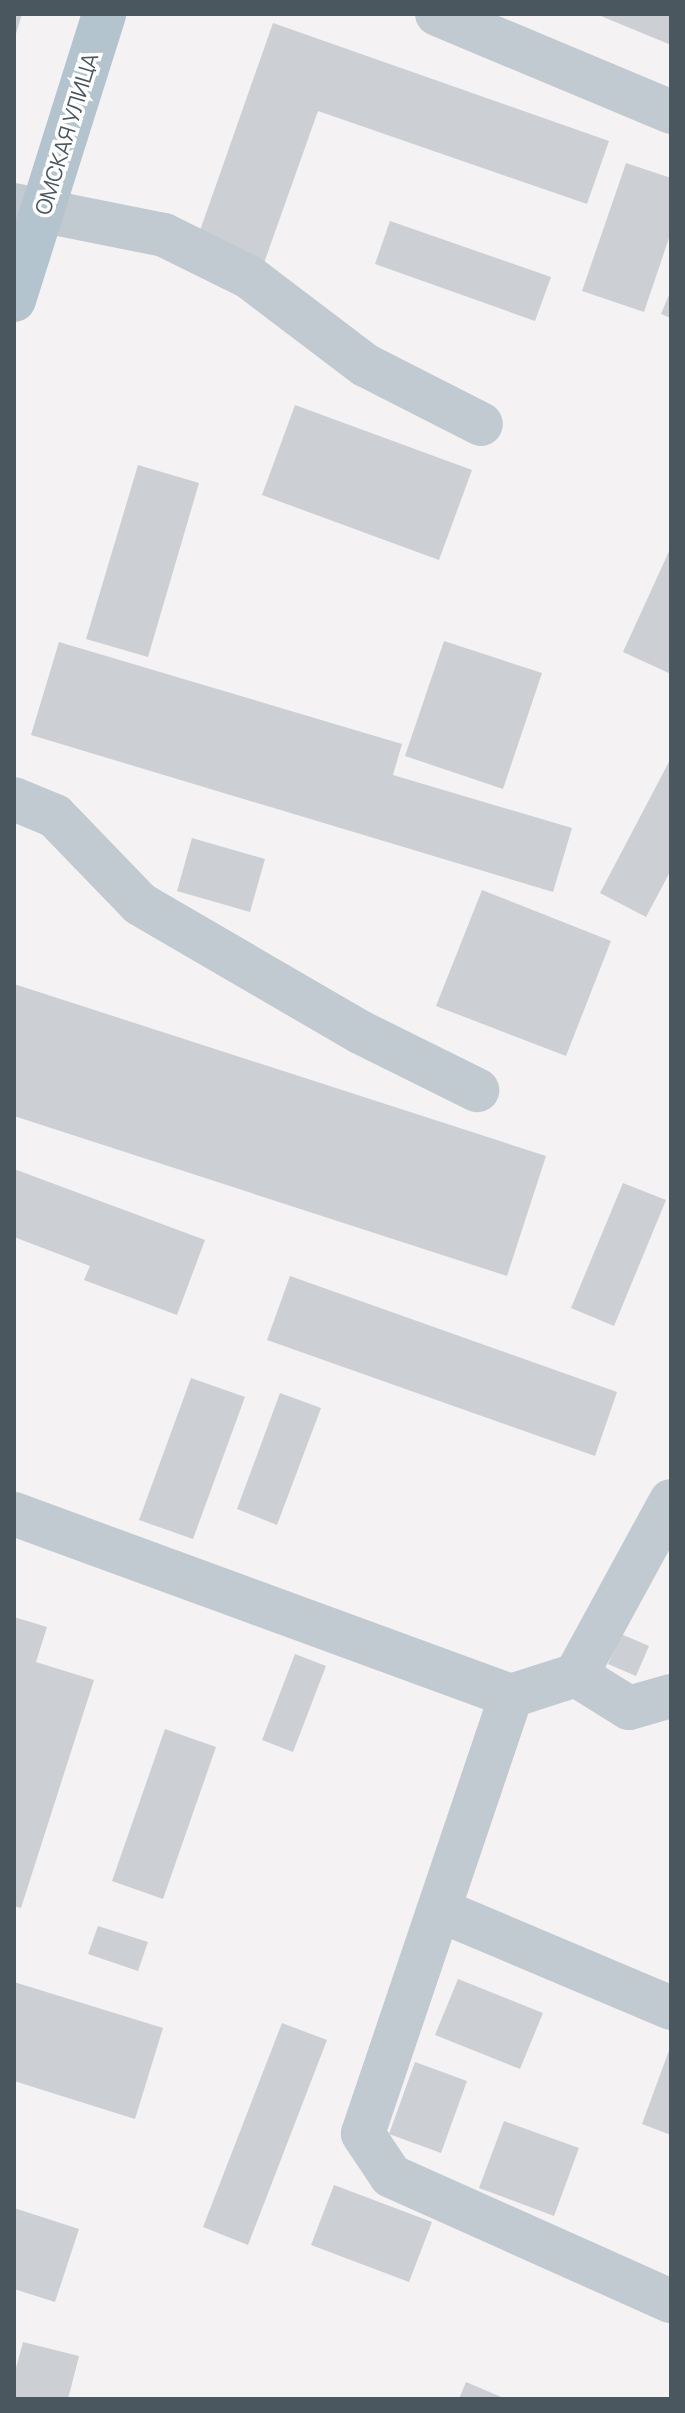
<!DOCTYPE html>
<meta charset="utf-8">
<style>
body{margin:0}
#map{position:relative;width:685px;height:2413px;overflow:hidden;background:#f4f2f2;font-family:Manrope,sans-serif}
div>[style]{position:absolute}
.building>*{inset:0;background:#ccd0d4}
.minor>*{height:44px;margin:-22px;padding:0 22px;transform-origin:22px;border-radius:22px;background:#c0cad0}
.major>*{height:44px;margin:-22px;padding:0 22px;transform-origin:22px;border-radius:22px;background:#b3c4cf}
span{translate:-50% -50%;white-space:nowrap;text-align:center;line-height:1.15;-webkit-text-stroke:7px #fff;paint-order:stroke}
.street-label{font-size:22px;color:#4a575f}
.frame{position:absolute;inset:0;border:16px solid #4a575f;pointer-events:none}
</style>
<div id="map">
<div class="building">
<i style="clip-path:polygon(14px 14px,22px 14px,15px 37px,14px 37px)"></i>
<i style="clip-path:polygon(596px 14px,671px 14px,671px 45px)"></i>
<i style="clip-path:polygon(273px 23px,609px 141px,587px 204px,318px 111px,264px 263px,197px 239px)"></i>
<i style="clip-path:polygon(626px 163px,671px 178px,671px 232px,644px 312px,582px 291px)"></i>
<i style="clip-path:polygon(390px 221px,551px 277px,535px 321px,375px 264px)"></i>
<i style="clip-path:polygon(671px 290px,671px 318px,661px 314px)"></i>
<i style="clip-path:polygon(295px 405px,472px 470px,439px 560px,262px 495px)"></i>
<i style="clip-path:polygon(138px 465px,199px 483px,148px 657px,86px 639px)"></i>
<i style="clip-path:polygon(671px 547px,671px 674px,623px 652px)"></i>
<i style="clip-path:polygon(444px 641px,542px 673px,503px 789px,405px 756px)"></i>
<i style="clip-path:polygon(59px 642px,402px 744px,393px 775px,572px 828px,553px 892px,31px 735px)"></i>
<i style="clip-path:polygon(671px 758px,671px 870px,646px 917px,600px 893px)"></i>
<i style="clip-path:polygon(192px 838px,265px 859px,250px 912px,177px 891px)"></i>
<i style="clip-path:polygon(482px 890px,611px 941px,566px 1056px,436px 1006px)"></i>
<i style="clip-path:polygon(14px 984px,546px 1156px,507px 1276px,14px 1116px)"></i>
<i style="clip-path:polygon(14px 1169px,205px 1240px,177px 1315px,84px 1280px,90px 1266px,14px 1237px)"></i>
<i style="clip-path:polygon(623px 1183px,666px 1200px,614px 1326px,571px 1308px)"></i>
<i style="clip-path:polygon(290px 1276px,617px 1392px,595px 1456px,267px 1340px)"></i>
<i style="clip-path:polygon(191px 1378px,245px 1397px,193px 1539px,139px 1520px)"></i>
<i style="clip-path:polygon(280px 1393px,321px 1408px,277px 1525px,237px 1509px)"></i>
<i style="clip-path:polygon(14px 1617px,47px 1627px,36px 1662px,94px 1680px,21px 1908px,14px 1906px)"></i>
<i style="clip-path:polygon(621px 1634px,649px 1646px,636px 1676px,608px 1664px)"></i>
<i style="clip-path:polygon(295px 1654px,326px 1666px,293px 1752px,262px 1740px)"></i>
<i style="clip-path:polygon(165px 1729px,216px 1747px,163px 1899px,112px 1881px)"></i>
<i style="clip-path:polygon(98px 1926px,148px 1942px,138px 1971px,88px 1954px)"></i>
<i style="clip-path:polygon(458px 1979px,543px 2013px,520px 2069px,435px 2035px)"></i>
<i style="clip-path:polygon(14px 1982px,163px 2028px,135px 2119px,14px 2081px)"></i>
<i style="clip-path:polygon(282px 2023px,327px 2040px,248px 2245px,203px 2227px)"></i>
<i style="clip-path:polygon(671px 2045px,671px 2135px,642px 2124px)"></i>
<i style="clip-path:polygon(415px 2062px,467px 2081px,441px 2153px,389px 2134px)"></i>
<i style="clip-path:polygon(504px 2121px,579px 2148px,554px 2216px,479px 2188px)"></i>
<i style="clip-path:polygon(334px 2185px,432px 2222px,409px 2282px,311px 2245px)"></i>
<i style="clip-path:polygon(14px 2208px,79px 2229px,55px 2302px,14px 2289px)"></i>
<i style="clip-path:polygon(23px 2342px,79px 2356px,68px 2399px,14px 2399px,14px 2375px)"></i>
<i style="clip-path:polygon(466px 2382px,506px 2399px,459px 2399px)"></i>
</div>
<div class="minor">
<i style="left:437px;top:14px;width:254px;rotate:22.7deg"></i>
<i style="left:14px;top:205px;width:153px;rotate:11.3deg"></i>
<i style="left:164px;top:235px;width:95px;rotate:26.3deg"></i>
<i style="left:249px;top:277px;width:146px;rotate:37.2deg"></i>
<i style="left:365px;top:365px;width:130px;rotate:27deg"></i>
<i style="left:14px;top:799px;width:44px;rotate:22.5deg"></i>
<i style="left:55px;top:816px;width:122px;rotate:46deg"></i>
<i style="left:140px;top:904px;width:255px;rotate:30.2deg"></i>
<i style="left:360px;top:1032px;width:131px;rotate:26.4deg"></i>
<i style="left:14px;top:1514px;width:529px;rotate:20.11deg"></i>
<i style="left:511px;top:1696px;width:68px;rotate:-17.9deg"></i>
<i style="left:576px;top:1675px;width:198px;rotate:-61.4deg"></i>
<i style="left:576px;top:1675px;width:62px;rotate:31.9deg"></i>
<i style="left:629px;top:1708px;width:44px;rotate:-15.9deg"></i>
<i style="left:511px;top:1696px;width:462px;rotate:108.7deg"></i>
<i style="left:363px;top:2134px;width:50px;rotate:56.3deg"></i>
<i style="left:391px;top:2176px;width:307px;rotate:24.1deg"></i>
<i style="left:439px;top:1910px;width:252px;rotate:22.9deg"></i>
</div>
<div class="major">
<i style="left:14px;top:300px;width:300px;rotate:-72.5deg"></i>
</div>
<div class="street-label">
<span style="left:67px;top:134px;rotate:-73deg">ОМСКАЯ УЛИЦА</span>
</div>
<div class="frame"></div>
</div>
